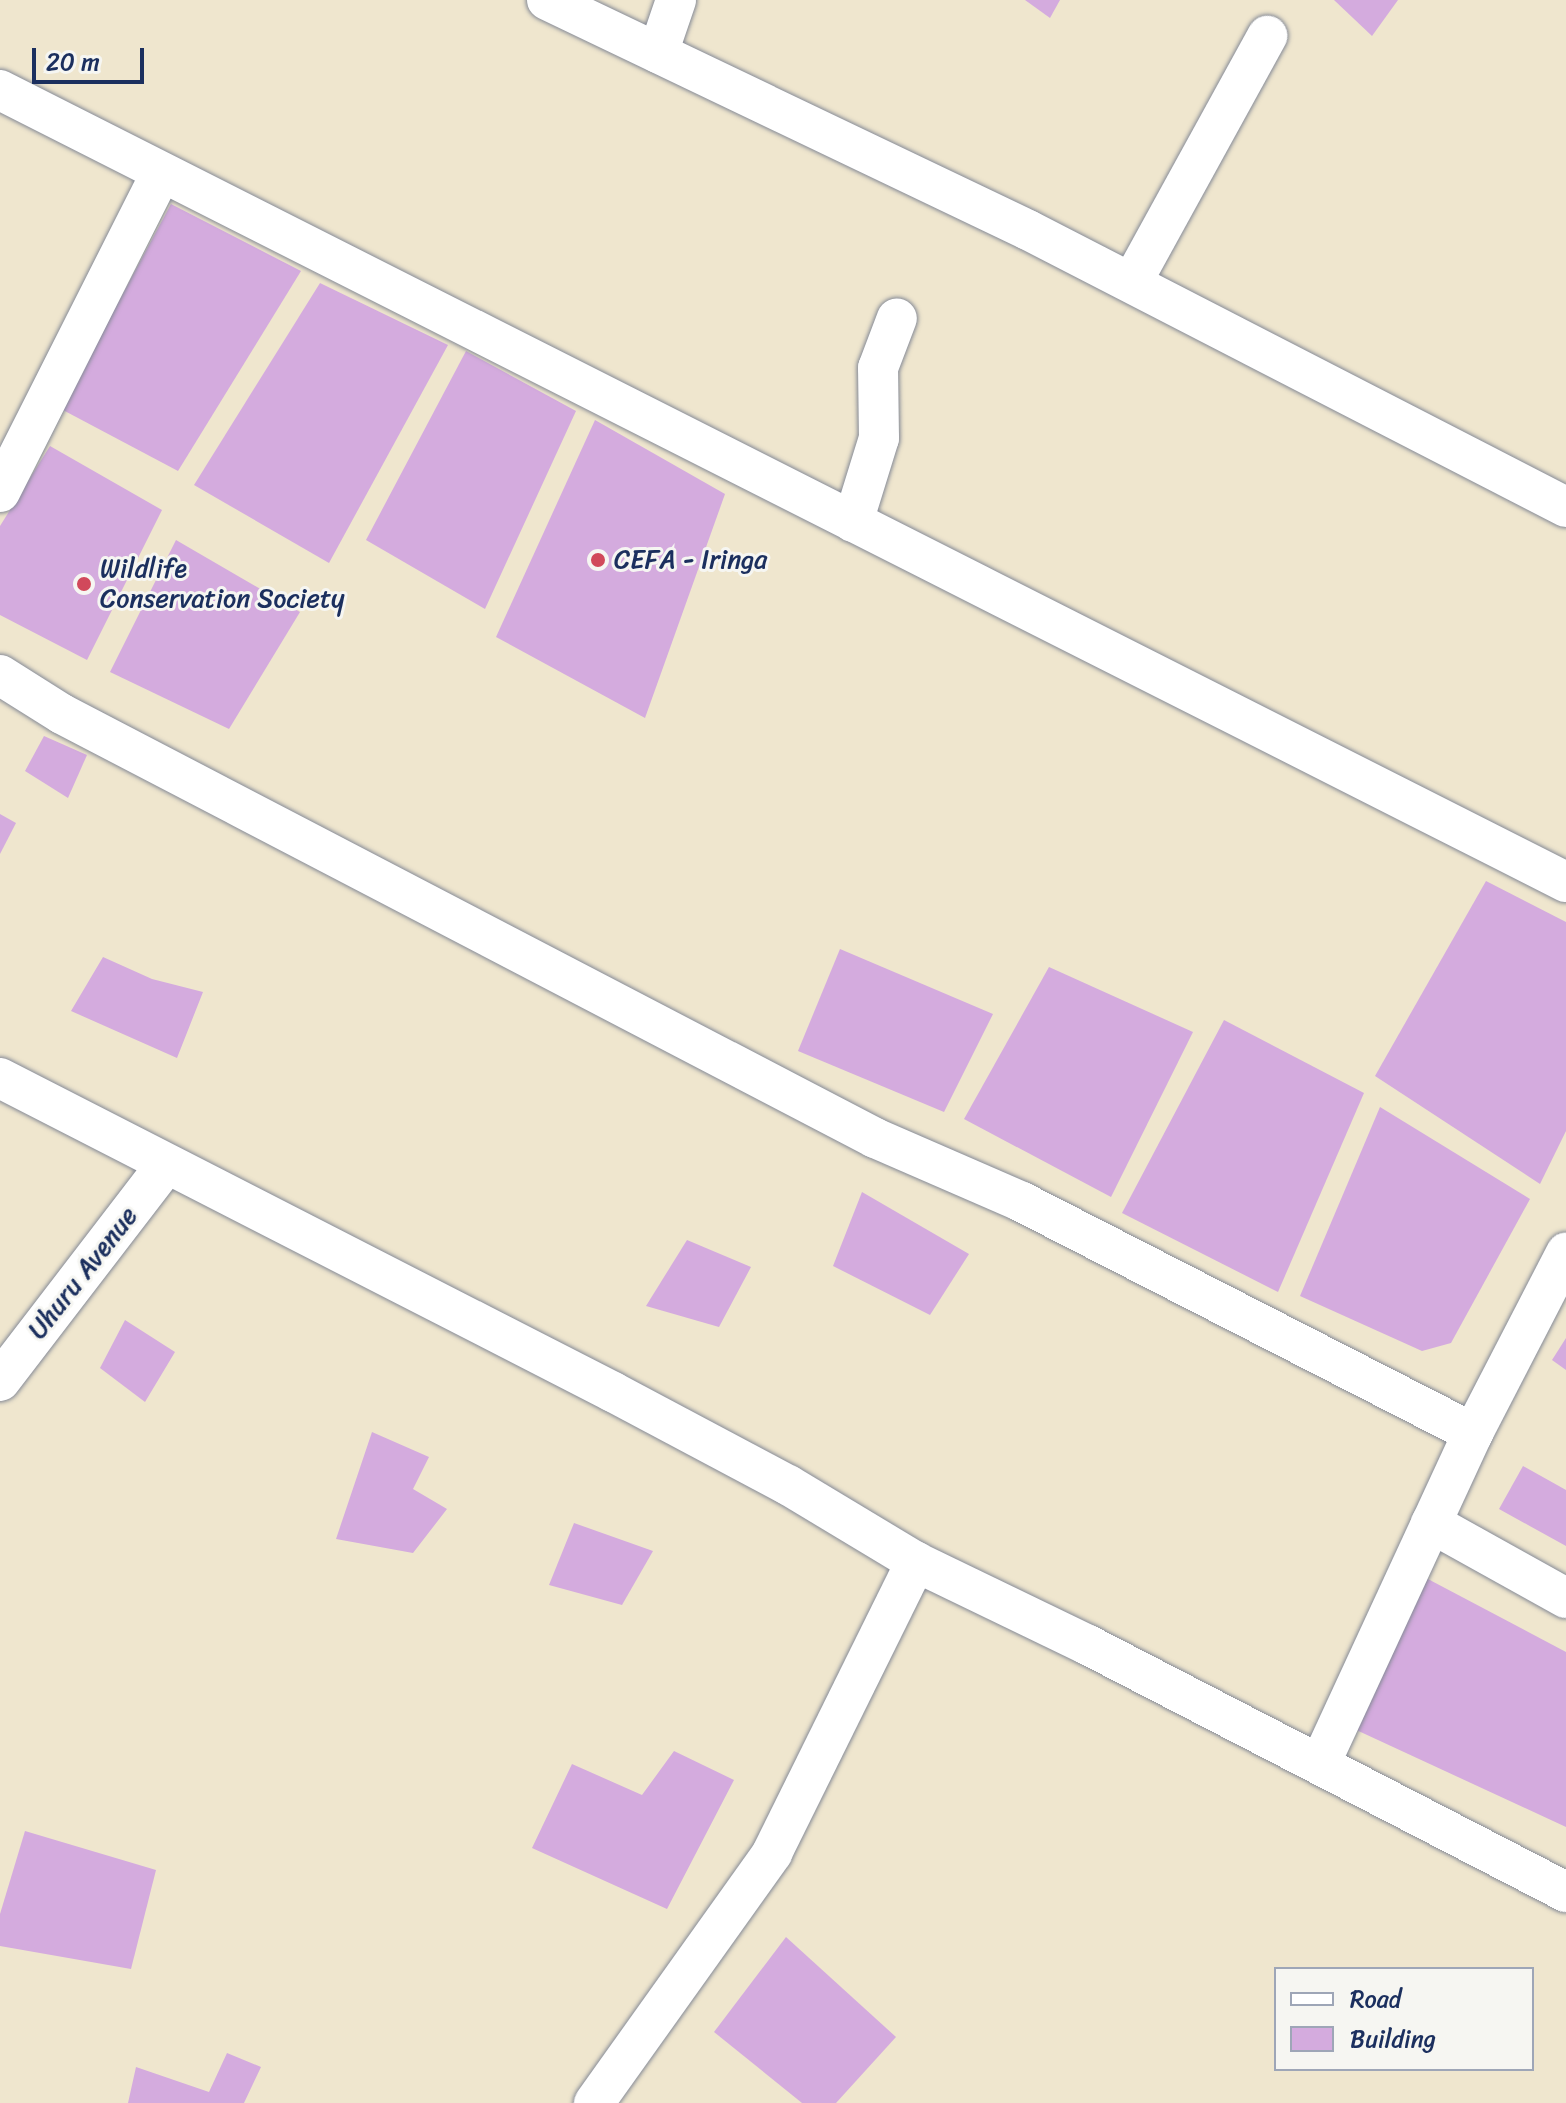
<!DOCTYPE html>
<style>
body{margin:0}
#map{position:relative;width:1566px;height:2103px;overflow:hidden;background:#efe6ce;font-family:Sriracha,sans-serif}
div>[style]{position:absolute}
.building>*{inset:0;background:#d4abde}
.roads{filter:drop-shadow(0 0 2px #858a96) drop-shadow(0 0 2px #858a96)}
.minor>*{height:40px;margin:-20px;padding:0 20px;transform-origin:20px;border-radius:20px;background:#fff}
.dots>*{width:22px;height:22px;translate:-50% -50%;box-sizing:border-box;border:4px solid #f6f6f2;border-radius:50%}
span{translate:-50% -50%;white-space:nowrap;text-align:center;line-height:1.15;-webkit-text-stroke:6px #f6f6f2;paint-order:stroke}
.poi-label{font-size:26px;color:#1b2f5e}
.left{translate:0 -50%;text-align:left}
.street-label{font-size:26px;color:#1b2f5e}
.legend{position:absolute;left:1274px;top:1967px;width:260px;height:104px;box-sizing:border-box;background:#f6f6f2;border:2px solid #9ea6b7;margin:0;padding:10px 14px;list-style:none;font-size:24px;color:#1b2f5e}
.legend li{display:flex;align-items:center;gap:16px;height:40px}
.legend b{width:40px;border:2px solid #9ea6b7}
.scale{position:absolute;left:32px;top:48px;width:112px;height:36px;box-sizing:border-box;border:4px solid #1b2f5e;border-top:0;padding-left:10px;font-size:24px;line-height:28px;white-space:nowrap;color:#1b2f5e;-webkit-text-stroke:6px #f6f6f2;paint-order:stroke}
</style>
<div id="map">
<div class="building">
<i style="clip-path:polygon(1025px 0,1060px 0,1050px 18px)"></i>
<i style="clip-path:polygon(1334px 0,1398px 0,1372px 36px)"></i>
<i style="clip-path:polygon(171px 204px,301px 271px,178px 471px,61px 409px)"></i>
<i style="clip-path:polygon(320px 283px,448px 345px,329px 563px,194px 485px)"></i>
<i style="clip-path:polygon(466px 351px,576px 411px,485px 609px,366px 540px)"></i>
<i style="clip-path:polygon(595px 420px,725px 494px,645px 718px,496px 637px)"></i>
<i style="clip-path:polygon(50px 446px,162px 510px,87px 660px,0 615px,0 526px)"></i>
<i style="clip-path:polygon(176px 540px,300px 612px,229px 729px,110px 672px)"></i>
<i style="clip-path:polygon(44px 736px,87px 755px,68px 798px,25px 771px)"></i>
<i style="clip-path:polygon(0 814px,16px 823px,0 854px)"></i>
<i style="clip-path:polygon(1486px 881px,1566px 922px,1566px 1131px,1540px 1184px,1375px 1076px)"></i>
<i style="clip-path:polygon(840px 949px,993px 1014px,944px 1112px,798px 1051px)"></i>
<i style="clip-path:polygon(103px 957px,152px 979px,203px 992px,177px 1058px,71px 1011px)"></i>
<i style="clip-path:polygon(1049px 967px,1193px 1032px,1111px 1197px,964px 1119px)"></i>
<i style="clip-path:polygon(1224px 1020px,1364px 1093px,1278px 1292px,1122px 1213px)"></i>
<i style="clip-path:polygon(1380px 1107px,1530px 1199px,1451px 1343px,1422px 1351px,1300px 1296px)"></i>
<i style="clip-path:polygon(862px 1192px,969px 1254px,930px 1315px,833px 1266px)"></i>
<i style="clip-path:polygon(687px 1240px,751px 1267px,719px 1327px,646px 1306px)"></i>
<i style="clip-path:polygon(125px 1320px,175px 1352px,145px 1402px,100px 1368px)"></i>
<i style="clip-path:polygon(1566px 1338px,1566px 1370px,1552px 1360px)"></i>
<i style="clip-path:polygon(372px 1432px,429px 1457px,413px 1489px,447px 1509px,413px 1553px,336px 1539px)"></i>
<i style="clip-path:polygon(1523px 1466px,1566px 1490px,1566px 1546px,1499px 1509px)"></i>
<i style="clip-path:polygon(574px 1523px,653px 1551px,622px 1605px,549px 1585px)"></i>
<i style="clip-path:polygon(1426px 1578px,1566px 1652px,1566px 1827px,1352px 1728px)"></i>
<i style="clip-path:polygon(674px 1751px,734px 1780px,667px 1909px,532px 1848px,572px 1764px,642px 1795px)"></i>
<i style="clip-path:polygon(25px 1831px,156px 1870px,131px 1969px,0 1946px,0 1914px)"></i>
<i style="clip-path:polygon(786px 1937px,896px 2037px,836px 2103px,802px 2103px,714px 2032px)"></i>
<i style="clip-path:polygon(227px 2053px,261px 2067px,244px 2103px,128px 2103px,136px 2067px,209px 2092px)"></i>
</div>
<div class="roads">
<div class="minor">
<i style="left:547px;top:0;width:533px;rotate:25.56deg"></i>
<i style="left:1028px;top:230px;width:605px;rotate:27.24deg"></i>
<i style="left:658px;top:53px;width:56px;rotate:-71.2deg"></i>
<i style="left:0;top:90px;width:1755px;rotate:26.83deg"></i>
<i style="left:1132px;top:282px;width:281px;rotate:-61.2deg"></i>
<i style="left:0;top:492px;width:355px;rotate:-63.2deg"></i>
<i style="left:853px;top:522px;width:88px;rotate:-72.8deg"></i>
<i style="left:879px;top:438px;width:70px;rotate:-90.8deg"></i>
<i style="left:878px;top:368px;width:53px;rotate:-69.2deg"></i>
<i style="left:0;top:675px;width:73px;rotate:32.2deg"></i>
<i style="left:62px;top:714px;width:917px;rotate:27.54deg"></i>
<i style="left:875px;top:1138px;width:160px;rotate:23.5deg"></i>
<i style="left:1022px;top:1202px;width:507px;rotate:27.12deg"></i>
<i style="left:0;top:1078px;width:689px;rotate:27.12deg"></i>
<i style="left:613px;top:1392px;width:198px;rotate:28deg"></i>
<i style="left:788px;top:1485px;width:149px;rotate:31deg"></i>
<i style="left:916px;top:1562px;width:191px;rotate:25.8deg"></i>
<i style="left:1088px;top:1645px;width:538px;rotate:27.33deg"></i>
<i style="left:0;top:1381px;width:272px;rotate:-52.5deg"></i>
<i style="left:1431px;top:1523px;width:154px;rotate:29.1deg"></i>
<i style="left:1320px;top:1764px;width:365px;rotate:-65.2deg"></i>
<i style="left:1473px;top:1433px;width:203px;rotate:-62.7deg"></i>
<i style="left:594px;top:2103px;width:307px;rotate:-54.5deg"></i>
<i style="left:772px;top:1853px;width:325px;rotate:-63.7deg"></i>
</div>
</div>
<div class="dots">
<i style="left:598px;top:560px;background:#d1495b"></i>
<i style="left:84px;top:584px;background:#d1495b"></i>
</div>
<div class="poi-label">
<span class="left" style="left:614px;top:560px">CEFA - Iringa</span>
<span class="left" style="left:100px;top:584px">Wildlife<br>Conservation Society</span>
</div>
<div class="street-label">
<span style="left:83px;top:1273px;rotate:-52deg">Uhuru Avenue</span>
</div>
<ul class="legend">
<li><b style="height:10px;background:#fff"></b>Road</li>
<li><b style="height:22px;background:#d4abde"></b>Building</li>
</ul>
<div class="scale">20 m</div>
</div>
